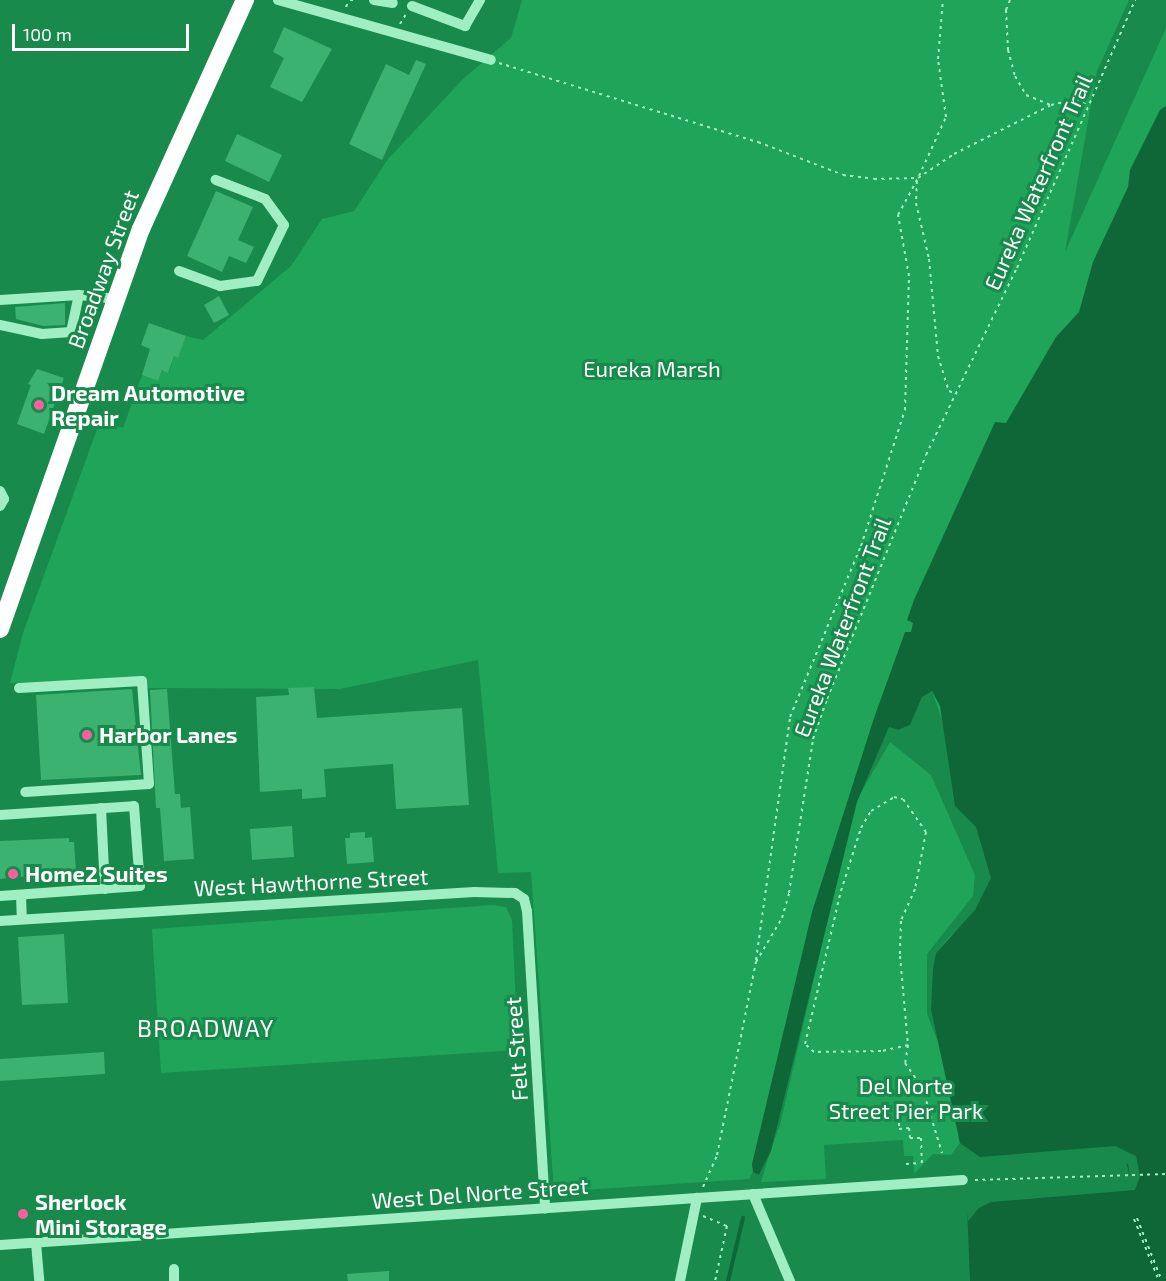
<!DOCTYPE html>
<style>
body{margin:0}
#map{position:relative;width:1166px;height:1281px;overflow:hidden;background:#178a4c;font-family:"Exo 2",sans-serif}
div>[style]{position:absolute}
.green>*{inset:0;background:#1fa45a}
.water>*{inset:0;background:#0f6738}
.pier>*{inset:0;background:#178a4c}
.stream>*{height:4px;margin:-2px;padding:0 2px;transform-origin:2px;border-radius:2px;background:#0f6738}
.building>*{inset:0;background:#3bb270}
.path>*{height:2px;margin-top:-1px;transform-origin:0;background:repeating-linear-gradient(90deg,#a0eec2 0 3px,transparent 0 7.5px)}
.minor>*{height:10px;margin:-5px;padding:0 5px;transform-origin:5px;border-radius:5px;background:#a0eec2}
.highway>*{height:18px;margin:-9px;padding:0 9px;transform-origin:9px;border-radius:9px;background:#fff}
.dots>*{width:16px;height:16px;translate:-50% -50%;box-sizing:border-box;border:3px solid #178a4c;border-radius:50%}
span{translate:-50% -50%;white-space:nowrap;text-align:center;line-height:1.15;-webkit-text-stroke:6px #178a4c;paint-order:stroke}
.street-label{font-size:22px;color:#fff}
.park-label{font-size:22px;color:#fff}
.poi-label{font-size:22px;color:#fff;font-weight:700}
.left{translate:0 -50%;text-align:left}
.neighbourhood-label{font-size:24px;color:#fff;letter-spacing:1.5px}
.scale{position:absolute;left:12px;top:24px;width:177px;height:27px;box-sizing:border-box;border:3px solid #fff;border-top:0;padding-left:8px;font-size:18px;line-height:21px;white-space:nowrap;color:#fff;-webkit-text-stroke:4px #178a4c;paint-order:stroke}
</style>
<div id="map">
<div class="green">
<i style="clip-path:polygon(evenodd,522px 0,1129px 0,1097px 71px,1065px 252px,1166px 28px,1166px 1276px,1136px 1156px,958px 1135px,960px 1143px,951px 1155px,933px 1154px,914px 1174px,913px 1156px,904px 1156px,903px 1140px,824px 1145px,826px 1179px,761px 1182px,769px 1155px,759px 1175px,753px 1172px,749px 1179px,554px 1192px,531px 872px,498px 873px,478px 660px,340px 689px,148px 688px,146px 678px,10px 683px,23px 633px,100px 421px,123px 428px,142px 375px,158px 381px,162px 370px,169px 372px,174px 356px,178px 357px,186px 336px,203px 340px,291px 266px,322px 219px,354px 211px,388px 159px,463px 79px,511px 38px,522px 0,932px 691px,1002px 896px,950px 936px,936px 953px,931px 1010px,938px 1042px,927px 1014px,927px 954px,973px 896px,975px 875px,931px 775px,890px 742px,859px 796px,889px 727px,898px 730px,910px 725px,922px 697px,932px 691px,522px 0,838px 875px,780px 1125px,772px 1146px,830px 900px,838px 875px)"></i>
<i style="clip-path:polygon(493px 905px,506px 907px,512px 920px,518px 1050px,161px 1073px,152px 929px)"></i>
</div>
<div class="water">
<i style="clip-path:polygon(1166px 106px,1166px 1281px,970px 1281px,967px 1206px,977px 1202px,1123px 1188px,1130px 1177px,1125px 1158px,976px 1160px,960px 1143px,931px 1010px,933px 969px,936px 953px,975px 910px,991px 878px,976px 827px,955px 806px,940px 706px,932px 691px,922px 697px,910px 725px,898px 730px,889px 727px,857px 802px,771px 1151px,759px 1175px,753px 1172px,752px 1164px,812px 912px,874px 718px,905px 632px,911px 632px,913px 623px,907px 620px,914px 600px,995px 422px,1006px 423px,1056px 337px,1079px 312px,1093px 262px,1128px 187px,1130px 170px,1160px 110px)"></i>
</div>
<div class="pier">
<i style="clip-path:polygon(960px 1143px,980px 1157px,1115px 1146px,1136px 1156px,1140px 1176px,1135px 1190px,991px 1202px,979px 1208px,968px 1221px,966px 1204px,977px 1199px,1008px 1192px,1122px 1185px,1130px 1176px,1128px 1164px,1123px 1161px,995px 1168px,975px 1162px)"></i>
</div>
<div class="stream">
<i style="left:728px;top:1281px;width:65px;rotate:-76.6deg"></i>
</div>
<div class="building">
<i style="clip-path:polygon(284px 27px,332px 49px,302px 102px,270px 87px,284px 58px,273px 52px)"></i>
<i style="clip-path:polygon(416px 60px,426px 64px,382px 160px,349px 144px,386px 64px,409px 75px)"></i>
<i style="clip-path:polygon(237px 134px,282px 155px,269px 182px,225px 161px)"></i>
<i style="clip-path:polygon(216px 191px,253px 207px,238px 240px,254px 247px,246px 263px,229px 256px,222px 272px,187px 256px)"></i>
<i style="clip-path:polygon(219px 296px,229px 315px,214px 323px,204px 305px)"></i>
<i style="clip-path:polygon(65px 303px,65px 325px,43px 326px,16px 319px,15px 307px)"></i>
<i style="clip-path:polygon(149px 323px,186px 336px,178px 358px,174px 356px,168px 373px,162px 370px,158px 381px,142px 375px,150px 349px,141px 345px)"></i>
<i style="clip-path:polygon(37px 369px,64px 378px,44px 434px,17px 424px,31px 385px,28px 384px)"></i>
<i style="clip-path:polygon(314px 687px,317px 718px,462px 708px,469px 805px,396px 809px,393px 764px,324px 769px,326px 797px,302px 799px,302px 789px,260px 792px,256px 697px,289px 695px,288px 688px)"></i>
<i style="clip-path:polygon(132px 689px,141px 775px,41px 780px,36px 695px)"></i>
<i style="clip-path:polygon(167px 689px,175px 794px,180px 794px,181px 808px,190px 807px,194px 859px,164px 861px,160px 808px,156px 808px,150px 690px)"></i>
<i style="clip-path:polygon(292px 826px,294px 857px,252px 860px,250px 829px)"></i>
<i style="clip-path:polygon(365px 832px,365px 838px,372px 837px,374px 862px,347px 864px,345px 838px,350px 838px,350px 833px)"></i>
<i style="clip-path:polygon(69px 838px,69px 842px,74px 842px,76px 871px,0 879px,0 841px)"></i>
<i style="clip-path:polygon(64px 934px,68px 1003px,22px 1005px,18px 937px)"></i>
<i style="clip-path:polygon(104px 1052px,105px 1074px,0 1081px,0 1059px)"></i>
<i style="clip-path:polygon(389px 1271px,389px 1281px,348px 1281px,347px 1274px)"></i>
</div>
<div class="path">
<i style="left:350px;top:0;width:6px"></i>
<i style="left:1010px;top:0;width:11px;rotate:112deg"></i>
<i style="left:1006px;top:10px;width:40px;rotate:87.1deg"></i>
<i style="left:1008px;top:50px;width:27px;rotate:75deg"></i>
<i style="left:1015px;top:76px;width:22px;rotate:60deg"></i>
<i style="left:1026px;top:95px;width:27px;rotate:22deg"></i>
<i style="left:346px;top:7px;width:8px;rotate:-67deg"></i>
<i style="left:400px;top:24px;width:12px;rotate:-59deg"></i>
<i style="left:499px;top:63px;width:271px;rotate:17deg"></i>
<i style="left:758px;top:142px;width:91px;rotate:21.2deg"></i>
<i style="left:843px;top:175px;width:31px;rotate:7deg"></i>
<i style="left:874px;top:179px;width:44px;rotate:-1.3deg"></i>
<i style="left:918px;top:178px;width:43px;rotate:-33.7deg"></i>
<i style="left:954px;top:154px;width:109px;rotate:-26.8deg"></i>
<i style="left:1051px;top:105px;width:26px;rotate:-13deg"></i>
<i style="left:1076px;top:99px;width:13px;rotate:29deg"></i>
<i style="left:919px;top:176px;width:65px;rotate:-65.4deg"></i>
<i style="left:946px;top:117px;width:59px;rotate:-97.9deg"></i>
<i style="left:938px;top:59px;width:59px;rotate:-85.2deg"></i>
<i style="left:917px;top:181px;width:22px;rotate:93deg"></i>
<i style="left:916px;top:203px;width:57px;rotate:76.9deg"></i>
<i style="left:929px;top:259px;width:97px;rotate:84.7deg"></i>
<i style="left:938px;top:356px;width:37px;rotate:73deg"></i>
<i style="left:949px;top:391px;width:8px;rotate:23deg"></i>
<i style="left:756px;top:960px;width:245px;rotate:-82deg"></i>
<i style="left:790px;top:717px;width:185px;rotate:-67.5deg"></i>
<i style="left:861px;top:546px;width:143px;rotate:-72.1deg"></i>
<i style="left:905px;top:410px;width:134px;rotate:-88.3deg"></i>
<i style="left:909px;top:276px;width:62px;rotate:-100.2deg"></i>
<i style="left:898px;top:215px;width:42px;rotate:-61.6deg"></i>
<i style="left:908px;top:1045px;width:28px;rotate:167deg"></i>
<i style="left:881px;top:1051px;width:67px;rotate:179.1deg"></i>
<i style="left:814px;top:1052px;width:12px;rotate:-138deg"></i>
<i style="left:805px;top:1044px;width:157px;rotate:-76.8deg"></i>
<i style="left:841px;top:891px;width:66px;rotate:-72.4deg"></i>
<i style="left:861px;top:828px;width:20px;rotate:-60deg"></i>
<i style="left:871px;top:811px;width:27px;rotate:-31deg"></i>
<i style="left:894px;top:797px;width:9px;rotate:13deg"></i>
<i style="left:903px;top:799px;width:40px;rotate:55.1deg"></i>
<i style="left:926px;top:832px;width:58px;rotate:100.9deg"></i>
<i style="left:915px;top:889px;width:35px;rotate:114deg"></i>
<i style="left:901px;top:921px;width:35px;rotate:92deg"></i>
<i style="left:900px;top:956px;width:89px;rotate:84.9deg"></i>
<i style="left:908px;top:1045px;width:18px;rotate:99deg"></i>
<i style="left:905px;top:1063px;width:29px;rotate:55deg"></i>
<i style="left:922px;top:1087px;width:69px;rotate:73.1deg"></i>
<i style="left:899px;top:1123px;width:6px;rotate:90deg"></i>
<i style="left:899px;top:1129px;width:10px;rotate:-6deg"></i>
<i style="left:909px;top:1128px;width:10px;rotate:84deg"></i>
<i style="left:910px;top:1138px;width:11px"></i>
<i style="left:921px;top:1138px;width:27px;rotate:88deg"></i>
<i style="left:906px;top:1164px;width:14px;rotate:-4deg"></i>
<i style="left:975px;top:1180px;width:191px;rotate:-1.8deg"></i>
<i style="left:703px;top:1187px;width:35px;rotate:-66deg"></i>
<i style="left:717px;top:1155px;width:197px;rotate:-78.6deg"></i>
<i style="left:756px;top:962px;width:51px;rotate:-59.4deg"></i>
<i style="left:782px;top:918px;width:26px;rotate:-74deg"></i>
<i style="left:789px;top:893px;width:156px;rotate:-81.1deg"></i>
<i style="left:813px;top:739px;width:42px;rotate:-70.7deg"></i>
<i style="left:827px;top:699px;width:263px;rotate:-67.9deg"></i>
<i style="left:926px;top:455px;width:208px;rotate:-64.1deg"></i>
<i style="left:1017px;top:268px;width:293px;rotate:-66.2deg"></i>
<i style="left:703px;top:1216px;width:26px;rotate:23deg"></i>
<i style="left:727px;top:1226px;width:56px;rotate:102.3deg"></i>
<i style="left:1137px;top:1218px;width:68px;rotate:68.4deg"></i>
<i style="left:1134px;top:1219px;width:67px;rotate:68deg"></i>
</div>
<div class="minor">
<i style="left:278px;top:0;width:221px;rotate:15.7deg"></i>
<i style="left:374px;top:0;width:19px;rotate:9deg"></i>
<i style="left:412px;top:6px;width:57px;rotate:20.7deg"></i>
<i style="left:465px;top:26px;width:30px;rotate:-60deg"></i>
<i style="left:179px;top:271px;width:44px;rotate:20.1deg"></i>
<i style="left:220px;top:286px;width:37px;rotate:-8deg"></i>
<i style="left:257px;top:281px;width:62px;rotate:-64.3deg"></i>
<i style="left:284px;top:225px;width:32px;rotate:-126deg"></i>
<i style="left:265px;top:199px;width:53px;rotate:-158.8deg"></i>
<i style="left:0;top:300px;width:79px;rotate:-3.6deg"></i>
<i style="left:79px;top:295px;width:38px;rotate:6deg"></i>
<i style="left:0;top:325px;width:43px;rotate:12.1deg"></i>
<i style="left:42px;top:334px;width:29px;rotate:-4deg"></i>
<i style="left:71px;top:332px;width:38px;rotate:-78deg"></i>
<i style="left:0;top:491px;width:9px;rotate:63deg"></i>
<i style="left:4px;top:499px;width:8px;rotate:120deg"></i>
<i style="left:19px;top:688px;width:123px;rotate:-3.3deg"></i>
<i style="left:142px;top:681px;width:103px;rotate:86.1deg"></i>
<i style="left:149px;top:784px;width:124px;rotate:176.3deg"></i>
<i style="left:101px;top:808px;width:81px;rotate:87.2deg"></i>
<i style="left:0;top:815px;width:134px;rotate:-3.8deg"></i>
<i style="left:134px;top:806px;width:80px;rotate:85.7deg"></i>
<i style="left:140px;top:886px;width:140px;rotate:175.9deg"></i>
<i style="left:21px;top:895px;width:24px;rotate:88deg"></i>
<i style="left:0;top:921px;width:475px;rotate:-3.5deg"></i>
<i style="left:474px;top:892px;width:41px;rotate:1.4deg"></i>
<i style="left:515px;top:893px;width:11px;rotate:34deg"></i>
<i style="left:524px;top:899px;width:12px;rotate:76deg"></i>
<i style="left:527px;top:911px;width:298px;rotate:86.5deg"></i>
<i style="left:753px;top:1194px;width:95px;rotate:67deg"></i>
<i style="left:36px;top:1243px;width:38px;rotate:85deg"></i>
<i style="left:0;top:1245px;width:965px;rotate:-3.86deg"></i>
<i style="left:174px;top:1269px;width:12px;rotate:90deg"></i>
<i style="left:680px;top:1281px;width:85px;rotate:-78.4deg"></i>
</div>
<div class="highway">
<i style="left:0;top:629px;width:424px;rotate:-70.6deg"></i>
<i style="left:141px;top:229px;width:252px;rotate:-65.6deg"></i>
</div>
<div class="dots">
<i style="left:39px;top:405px;background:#ff5d9d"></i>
<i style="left:87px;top:735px;background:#ff5d9d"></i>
<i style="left:13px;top:874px;background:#ff5d9d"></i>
<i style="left:23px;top:1214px;background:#ff5d9d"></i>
</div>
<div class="street-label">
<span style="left:1038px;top:182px;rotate:-66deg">Eureka Waterfront Trail</span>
<span style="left:103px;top:269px;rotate:-70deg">Broadway Street</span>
<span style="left:842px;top:627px;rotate:-69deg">Eureka Waterfront Trail</span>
<span style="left:311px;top:882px;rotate:-3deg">West Hawthorne Street</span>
<span style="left:516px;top:1049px;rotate:-94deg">Felt Street</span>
<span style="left:480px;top:1193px;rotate:-4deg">West Del Norte Street</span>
</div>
<div class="park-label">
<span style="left:652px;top:369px">Eureka Marsh</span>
<span style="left:906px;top:1098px">Del Norte<br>Street Pier Park</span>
</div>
<div class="poi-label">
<span class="left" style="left:51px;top:405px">Dream Automotive<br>Repair</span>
<span class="left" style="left:99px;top:735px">Harbor Lanes</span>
<span class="left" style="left:25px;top:874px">Home2 Suites</span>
<span class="left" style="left:35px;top:1214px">Sherlock<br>Mini Storage</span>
</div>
<div class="neighbourhood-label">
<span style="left:206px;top:1028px">BROADWAY</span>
</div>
<div class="scale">100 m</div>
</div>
